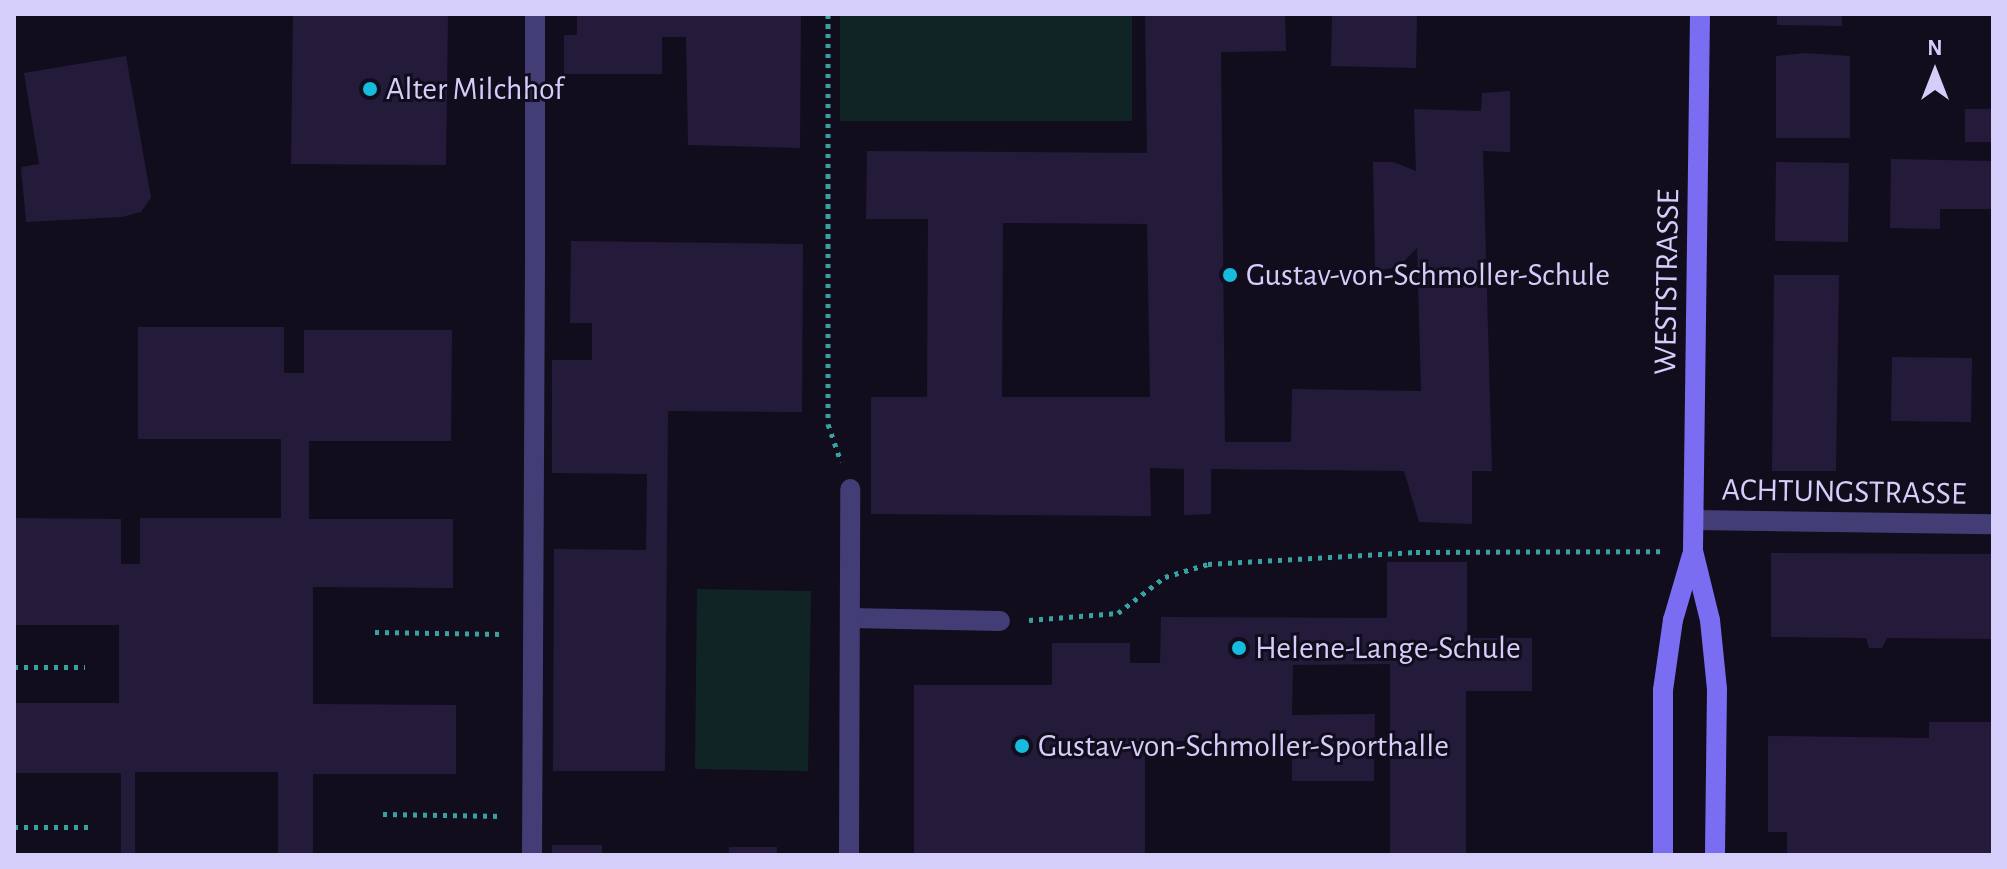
<!DOCTYPE html>
<style>
body{margin:0}
#map{position:relative;width:2007px;height:869px;overflow:hidden;background:#110d1c;font-family:"Alegreya Sans",sans-serif}
div>[style]{position:absolute}
.green>*{inset:0;background:#112425}
.building>*{inset:0;background:#241b3b}
.path>*{height:5px;margin-top:-2.5px;transform-origin:0;background:repeating-linear-gradient(90deg,#38a2a3 0 4px,transparent 0 10px)}
.lane>*{height:20px;margin:-10px;padding:0 10px;transform-origin:10px;border-radius:10px;background:#433d76}
.street>*{height:20px;margin:-10px;padding:0 10px;transform-origin:10px;border-radius:10px;background:#433d76}
.secondary>*{height:20px;margin:-10px;padding:0 10px;transform-origin:10px;border-radius:10px;background:#7a6df1}
.dots>*{width:22px;height:22px;translate:-50% -50%;box-sizing:border-box;border:4px solid #110d1c;border-radius:50%}
span{translate:-50% -50%;white-space:nowrap;text-align:center;line-height:1.15;-webkit-text-stroke:6px #110d1c;paint-order:stroke}
.poi-label{font-size:32px;color:#d5cdfa}
.left{translate:0 -50%;text-align:left}
.street-label{font-size:32px;color:#d5cdfa}
.frame{position:absolute;inset:0;border:16px solid #d5cdfa;pointer-events:none}
.north{position:absolute;left:1895px;top:32px;width:80px;height:80px;-webkit-text-stroke:6px #110d1c;paint-order:stroke;rotate:0deg;font-size:22px;font-weight:700;line-height:32px;text-align:center;color:#d5cdfa}
.north::after{content:'';display:block;margin:auto;width:28px;height:36px;background:#d5cdfa;clip-path:polygon(50% 0,100% 100%,50% 72%,0 100%)}
</style>
<div id="map">
<div class="green">
<i style="clip-path:polygon(840px 14px,1132px 14px,1132px 121px,840px 121px)"></i>
<i style="clip-path:polygon(697px 589px,811px 591px,808px 771px,695px 769px)"></i>
</div>
<div class="building">
<i style="clip-path:polygon(293px 14px,448px 14px,446px 165px,291px 164px)"></i>
<i style="clip-path:polygon(577px 14px,801px 14px,800px 148px,688px 145px,686px 37px,662px 37px,662px 74px,564px 74px,564px 35px,577px 35px)"></i>
<i style="clip-path:polygon(evenodd,1145px 14px,1285px 14px,1286px 51px,1221px 52px,1225px 442px,1291px 442px,1292px 389px,1421px 391px,1417px 248px,1398px 267px,1375px 271px,1373px 162px,1393px 162px,1416px 171px,1414px 109px,1481px 111px,1482px 93px,1510px 91px,1510px 152px,1483px 151px,1492px 471px,1472px 471px,1472px 524px,1419px 522px,1404px 471px,1211px 469px,1211px 514px,1184px 515px,1184px 469px,1150px 468px,1151px 516px,871px 514px,871px 397px,927px 397px,928px 219px,866px 219px,867px 151px,1147px 153px,1145px 14px,1003px 223px,1147px 224px,1150px 397px,1002px 397px,1003px 223px)"></i>
<i style="clip-path:polygon(1332px 14px,1417px 14px,1416px 68px,1331px 66px)"></i>
<i style="clip-path:polygon(1777px 14px,1842px 14px,1842px 26px,1777px 25px)"></i>
<i style="clip-path:polygon(1805px 53px,1850px 56px,1850px 138px,1776px 138px,1776px 56px)"></i>
<i style="clip-path:polygon(126px 56px,151px 198px,141px 212px,122px 217px,26px 222px,21px 167px,39px 164px,24px 73px)"></i>
<i style="clip-path:polygon(1965px 109px,1993px 109px,1993px 142px,1965px 142px)"></i>
<i style="clip-path:polygon(1891px 159px,1993px 161px,1993px 209px,1940px 209px,1940px 229px,1890px 228px)"></i>
<i style="clip-path:polygon(1776px 162px,1849px 163px,1848px 242px,1775px 241px)"></i>
<i style="clip-path:polygon(571px 241px,803px 244px,802px 412px,668px 411px,665px 771px,553px 771px,554px 549px,646px 550px,647px 474px,552px 473px,552px 360px,592px 360px,592px 323px,570px 323px)"></i>
<i style="clip-path:polygon(1774px 275px,1839px 275px,1836px 471px,1772px 471px)"></i>
<i style="clip-path:polygon(138px 327px,284px 327px,284px 373px,304px 373px,304px 330px,452px 330px,451px 441px,309px 441px,309px 519px,453px 519px,453px 588px,313px 587px,313px 704px,456px 705px,456px 774px,313px 774px,313px 855px,278px 855px,278px 772px,135px 772px,135px 855px,121px 855px,121px 773px,14px 773px,14px 703px,119px 703px,119px 625px,14px 625px,14px 518px,121px 519px,121px 564px,140px 564px,140px 518px,281px 518px,281px 439px,138px 439px)"></i>
<i style="clip-path:polygon(1892px 357px,1972px 358px,1971px 422px,1891px 421px)"></i>
<i style="clip-path:polygon(1771px 553px,1993px 554px,1993px 639px,1887px 638px,1882px 648px,1869px 648px,1866px 638px,1771px 637px)"></i>
<i style="clip-path:polygon(1387px 562px,1467px 562px,1467px 638px,1532px 638px,1532px 691px,1466px 691px,1466px 855px,1390px 855px,1390px 664px,1293px 665px,1292px 715px,1375px 714px,1374px 781px,1292px 781px,1292px 741px,1130px 741px,1130px 751px,1145px 751px,1145px 855px,914px 855px,914px 685px,1052px 685px,1052px 643px,1130px 643px,1130px 663px,1160px 663px,1161px 617px,1387px 618px)"></i>
<i style="clip-path:polygon(1929px 722px,1993px 722px,1993px 855px,1787px 855px,1787px 832px,1768px 832px,1768px 736px,1929px 738px)"></i>
<i style="clip-path:polygon(552px 845px,602px 845px,602px 855px,552px 855px)"></i>
<i style="clip-path:polygon(729px 847px,777px 847px,777px 855px,729px 855px)"></i>
</div>
<div class="path">
<i style="left:828px;top:14px;width:410px;rotate:90deg"></i>
<i style="left:828px;top:424px;width:40px;rotate:71.1deg"></i>
<i style="left:1029px;top:620px;width:89px;rotate:-4.5deg"></i>
<i style="left:1118px;top:613px;width:59px;rotate:-37.5deg"></i>
<i style="left:1165px;top:577px;width:45px;rotate:-16.8deg"></i>
<i style="left:1208px;top:564px;width:208px;rotate:-3.3deg"></i>
<i style="left:1416px;top:552px;width:245px;rotate:-0.2deg"></i>
<i style="left:375px;top:632px;width:129px;rotate:0.9deg"></i>
<i style="left:14px;top:667px;width:71px"></i>
<i style="left:383px;top:814px;width:120px;rotate:1deg"></i>
<i style="left:14px;top:827px;width:78px"></i>
</div>
<div class="lane">
<i style="left:532px;top:855px;width:602px;rotate:-89.71deg"></i>
</div>
<div class="street">
<i style="left:535px;top:14px;width:239px;rotate:90deg"></i>
<i style="left:1694px;top:520px;width:299px;rotate:0.8deg"></i>
<i style="left:850px;top:618px;width:150px;rotate:1.1deg"></i>
<i style="left:849px;top:855px;width:366px;rotate:-89.8deg"></i>
</div>
<div class="secondary">
<i style="left:1700px;top:14px;width:537px;rotate:90.75deg"></i>
<i style="left:1693px;top:551px;width:71px;rotate:76.2deg"></i>
<i style="left:1710px;top:620px;width:69px;rotate:84.2deg"></i>
<i style="left:1717px;top:689px;width:166px;rotate:90.7deg"></i>
<i style="left:1663px;top:855px;width:165px;rotate:-90deg"></i>
<i style="left:1663px;top:690px;width:71px;rotate:-81.9deg"></i>
<i style="left:1673px;top:620px;width:68px;rotate:-73.7deg"></i>
</div>
<div class="dots">
<i style="left:370px;top:89px;background:#16bbdd"></i>
<i style="left:1230px;top:275px;background:#16bbdd"></i>
<i style="left:1239px;top:648px;background:#16bbdd"></i>
<i style="left:1022px;top:746px;background:#16bbdd"></i>
</div>
<div class="poi-label">
<span class="left" style="left:386px;top:89px">Alter Milchhof</span>
<span class="left" style="left:1246px;top:275px">Gustav-von-Schmoller-Schule</span>
<span class="left" style="left:1255px;top:648px">Helene-Lange-Schule</span>
<span class="left" style="left:1038px;top:746px">Gustav-von-Schmoller-Sporthalle</span>
</div>
<div class="street-label">
<span style="left:1667px;top:282px;rotate:-89deg">WESTSTRASSE</span>
<span style="left:1844px;top:492px;rotate:1deg">ACHTUNGSTRASSE</span>
</div>
<div class="frame"></div>
<div class="north">N</div>
</div>
